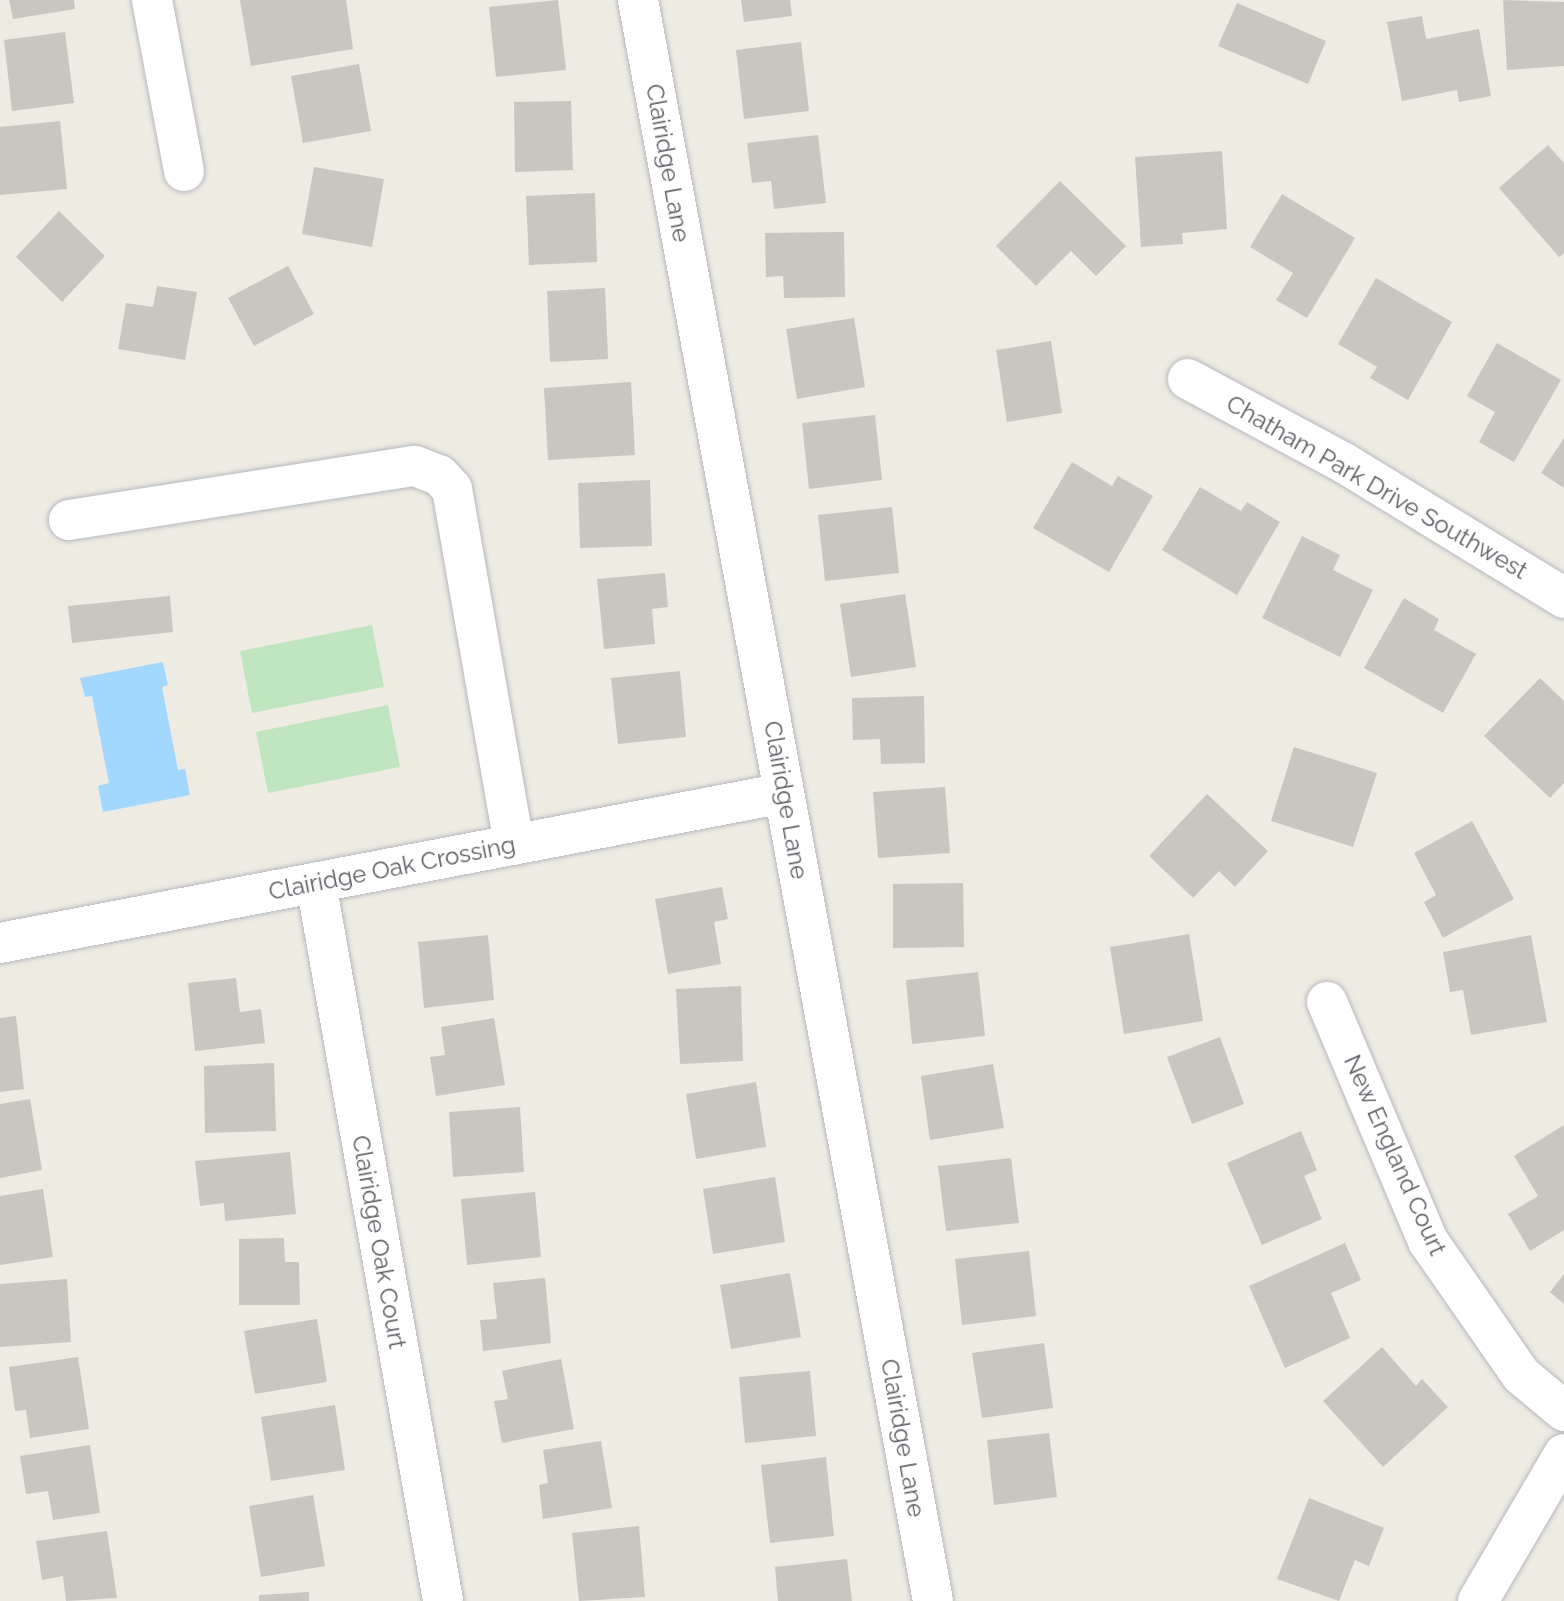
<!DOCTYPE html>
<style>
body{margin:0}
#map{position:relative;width:1564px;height:1601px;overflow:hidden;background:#eeebe3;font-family:Raleway,sans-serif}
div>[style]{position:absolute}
.green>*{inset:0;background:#bfe6be}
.water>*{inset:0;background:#a2d8ff}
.building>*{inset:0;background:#c9c6c0}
.roads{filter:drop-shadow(0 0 2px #b5b9bd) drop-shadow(0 0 2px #b5b9bd)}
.minor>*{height:40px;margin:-20px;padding:0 20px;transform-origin:20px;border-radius:20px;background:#fff}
span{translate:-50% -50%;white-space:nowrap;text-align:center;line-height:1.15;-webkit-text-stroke:7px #fff;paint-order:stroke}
.street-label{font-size:24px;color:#5b5f64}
</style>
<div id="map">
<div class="green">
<i style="clip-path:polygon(372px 625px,384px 687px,252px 713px,240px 651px)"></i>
<i style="clip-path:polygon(388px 705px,400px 767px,268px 793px,256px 732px)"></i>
</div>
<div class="water">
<i style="clip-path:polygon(163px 662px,168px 685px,162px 687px,178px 770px,185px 769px,190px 795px,103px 812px,98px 786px,109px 783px,92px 696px,85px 697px,80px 678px)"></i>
</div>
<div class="building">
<i style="clip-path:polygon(9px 0,74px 0,75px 9px,13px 19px)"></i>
<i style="clip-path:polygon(240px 0,346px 0,353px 49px,251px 66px)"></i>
<i style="clip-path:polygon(558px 0,566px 70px,496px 77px,489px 7px)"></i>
<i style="clip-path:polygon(741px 0,790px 0,792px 16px,744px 22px)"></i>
<i style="clip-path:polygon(1503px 0,1564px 2px,1564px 66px,1507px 70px)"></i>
<i style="clip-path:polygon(1237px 3px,1326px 41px,1308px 84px,1218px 46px)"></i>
<i style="clip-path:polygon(1422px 16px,1426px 39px,1479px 29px,1491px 96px,1459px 102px,1457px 90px,1402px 101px,1387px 22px)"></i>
<i style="clip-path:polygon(65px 32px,74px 103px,12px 111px,4px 40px)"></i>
<i style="clip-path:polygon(801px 42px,809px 111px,744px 119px,736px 50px)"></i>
<i style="clip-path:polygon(359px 64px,371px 131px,303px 143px,291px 76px)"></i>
<i style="clip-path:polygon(571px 101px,573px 170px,515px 172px,514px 102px)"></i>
<i style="clip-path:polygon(60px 121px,67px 189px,0 195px,0 127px)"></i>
<i style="clip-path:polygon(818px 135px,826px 203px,774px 209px,771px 181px,752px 183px,747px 143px)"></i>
<i style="clip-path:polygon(1548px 145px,1564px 163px,1564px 253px,1559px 257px,1499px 188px)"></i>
<i style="clip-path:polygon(1222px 151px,1227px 229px,1182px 233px,1183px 244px,1141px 247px,1135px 157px)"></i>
<i style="clip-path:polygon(314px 167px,384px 179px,372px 247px,302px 234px)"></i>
<i style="clip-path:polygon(1060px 181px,1126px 246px,1096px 276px,1071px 251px,1036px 286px,996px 246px)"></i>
<i style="clip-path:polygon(595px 193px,597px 262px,529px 265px,526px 196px)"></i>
<i style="clip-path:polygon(1282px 194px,1355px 238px,1307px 318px,1276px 300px,1293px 273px,1250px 247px)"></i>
<i style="clip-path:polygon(59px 211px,105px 256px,62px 302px,16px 257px)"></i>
<i style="clip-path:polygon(844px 232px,845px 297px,784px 298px,783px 276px,766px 277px,765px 233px)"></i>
<i style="clip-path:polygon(288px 266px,314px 314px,254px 346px,228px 298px)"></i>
<i style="clip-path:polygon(1376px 278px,1452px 322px,1408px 400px,1370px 378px,1377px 367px,1338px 344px)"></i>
<i style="clip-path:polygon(157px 286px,197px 292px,185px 360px,118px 349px,126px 303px,153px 307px)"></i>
<i style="clip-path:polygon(605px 288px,608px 359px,550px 362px,547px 291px)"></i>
<i style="clip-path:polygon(854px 318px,865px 387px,797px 399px,786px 329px)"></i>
<i style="clip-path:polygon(1051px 341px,1062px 413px,1007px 422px,996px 350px)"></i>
<i style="clip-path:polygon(1497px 343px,1561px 380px,1514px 462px,1479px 442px,1495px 412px,1467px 396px)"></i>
<i style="clip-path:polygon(631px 382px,635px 455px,548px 460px,544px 388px)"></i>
<i style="clip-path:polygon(875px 415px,882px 480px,809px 489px,802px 423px)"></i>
<i style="clip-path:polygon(1564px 438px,1564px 488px,1541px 473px)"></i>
<i style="clip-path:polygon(1072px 462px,1112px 486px,1118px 476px,1153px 496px,1109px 572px,1033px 528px)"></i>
<i style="clip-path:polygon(650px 480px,652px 546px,580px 548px,578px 483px)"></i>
<i style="clip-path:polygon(1200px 487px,1241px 511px,1247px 502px,1280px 522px,1237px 595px,1162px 550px)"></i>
<i style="clip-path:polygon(892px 507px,899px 573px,825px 581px,818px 515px)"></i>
<i style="clip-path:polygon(1302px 536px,1340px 555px,1333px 570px,1373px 590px,1340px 657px,1262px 618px)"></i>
<i style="clip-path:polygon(665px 573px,668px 607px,652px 609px,655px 644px,604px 649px,597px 579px)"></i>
<i style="clip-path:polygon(905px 594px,916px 667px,851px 677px,840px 604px)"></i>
<i style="clip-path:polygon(170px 596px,173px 632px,72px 643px,68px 606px)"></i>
<i style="clip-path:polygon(1404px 598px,1439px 619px,1434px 630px,1476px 654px,1443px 713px,1364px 668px)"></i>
<i style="clip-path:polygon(680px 671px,686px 737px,618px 744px,611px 678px)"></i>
<i style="clip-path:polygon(1540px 678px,1564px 701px,1564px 783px,1550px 798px,1484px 736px)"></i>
<i style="clip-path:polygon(924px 696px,925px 763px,881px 764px,880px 739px,853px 740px,852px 698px)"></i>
<i style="clip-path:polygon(1294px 747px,1377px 773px,1353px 847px,1271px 821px)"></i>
<i style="clip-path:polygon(945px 787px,950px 853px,878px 858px,873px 792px)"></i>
<i style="clip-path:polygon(1207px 794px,1268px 851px,1235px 887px,1219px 871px,1193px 898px,1149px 856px)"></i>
<i style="clip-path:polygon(1472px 821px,1514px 899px,1443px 938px,1424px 902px,1436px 895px,1414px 853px)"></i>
<i style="clip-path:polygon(963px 883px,964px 947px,893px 948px,893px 884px)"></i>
<i style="clip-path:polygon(722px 887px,728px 919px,714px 922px,721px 964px,668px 974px,655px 899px)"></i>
<i style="clip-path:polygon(1189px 934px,1203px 1021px,1124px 1034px,1110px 947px)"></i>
<i style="clip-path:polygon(488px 935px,494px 1000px,424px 1008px,418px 942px)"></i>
<i style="clip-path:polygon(1531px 935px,1547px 1022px,1471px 1035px,1463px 990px,1450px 992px,1443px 952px)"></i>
<i style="clip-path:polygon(978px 972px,985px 1036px,912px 1044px,906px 980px)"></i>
<i style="clip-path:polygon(236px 978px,240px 1012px,261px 1009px,265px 1043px,195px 1051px,188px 983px)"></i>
<i style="clip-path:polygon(741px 986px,743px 1061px,680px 1064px,676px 989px)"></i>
<i style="clip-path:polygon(16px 1016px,24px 1089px,0 1092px,0 1018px)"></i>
<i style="clip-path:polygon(494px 1018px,505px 1085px,436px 1096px,430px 1057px,445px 1055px,441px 1027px)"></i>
<i style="clip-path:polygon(1220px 1037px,1244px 1104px,1192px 1124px,1167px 1057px)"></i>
<i style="clip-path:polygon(274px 1063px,276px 1131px,205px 1133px,204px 1066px)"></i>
<i style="clip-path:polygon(993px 1064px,1004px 1128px,930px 1140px,921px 1076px)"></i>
<i style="clip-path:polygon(756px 1082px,766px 1147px,696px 1159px,686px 1094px)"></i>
<i style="clip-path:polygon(30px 1099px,42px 1170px,0 1178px,0 1104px)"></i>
<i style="clip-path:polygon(520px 1107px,524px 1172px,453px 1177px,449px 1112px)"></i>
<i style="clip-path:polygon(1564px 1125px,1564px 1230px,1530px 1251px,1508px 1214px,1538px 1196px,1514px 1156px)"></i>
<i style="clip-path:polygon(1301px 1131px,1317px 1170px,1304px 1176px,1322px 1219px,1262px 1245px,1227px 1163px)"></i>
<i style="clip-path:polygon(290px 1152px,296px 1214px,225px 1221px,224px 1203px,200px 1206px,195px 1161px)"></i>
<i style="clip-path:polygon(1011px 1158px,1019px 1223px,946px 1231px,938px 1166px)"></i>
<i style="clip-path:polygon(775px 1177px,785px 1242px,713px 1254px,703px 1189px)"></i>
<i style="clip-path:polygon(43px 1189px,53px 1257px,0 1265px,0 1196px)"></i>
<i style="clip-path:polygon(535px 1192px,541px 1257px,467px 1265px,461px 1199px)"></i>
<i style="clip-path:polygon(284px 1238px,285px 1262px,299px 1262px,300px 1305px,239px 1305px,239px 1239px)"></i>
<i style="clip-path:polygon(1345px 1243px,1361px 1280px,1331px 1293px,1350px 1338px,1285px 1368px,1249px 1286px)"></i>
<i style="clip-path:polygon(1029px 1251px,1036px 1316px,962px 1325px,955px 1259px)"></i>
<i style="clip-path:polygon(790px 1273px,801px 1337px,731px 1349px,720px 1285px)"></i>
<i style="clip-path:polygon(1564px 1274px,1564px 1304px,1550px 1292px)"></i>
<i style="clip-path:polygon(545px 1278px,551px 1343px,483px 1351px,480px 1320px,497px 1319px,493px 1283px)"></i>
<i style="clip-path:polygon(67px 1279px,71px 1342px,0 1347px,0 1284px)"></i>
<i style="clip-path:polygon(317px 1319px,327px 1382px,255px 1394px,244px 1331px)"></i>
<i style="clip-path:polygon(1044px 1343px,1053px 1408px,982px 1418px,972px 1353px)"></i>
<i style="clip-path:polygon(1382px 1347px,1416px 1386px,1422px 1379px,1448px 1407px,1383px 1467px,1323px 1401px)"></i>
<i style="clip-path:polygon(78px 1357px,89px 1429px,30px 1438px,26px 1410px,15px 1411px,9px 1367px)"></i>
<i style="clip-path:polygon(561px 1359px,574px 1429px,502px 1443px,494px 1401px,508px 1399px,502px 1371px)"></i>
<i style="clip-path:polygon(810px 1371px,816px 1436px,745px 1443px,739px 1377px)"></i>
<i style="clip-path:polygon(335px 1405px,345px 1470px,271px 1481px,261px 1417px)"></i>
<i style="clip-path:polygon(1049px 1433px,1057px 1497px,994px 1505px,987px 1440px)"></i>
<i style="clip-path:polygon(601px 1441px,612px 1508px,543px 1519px,539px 1485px,548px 1483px,543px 1450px)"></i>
<i style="clip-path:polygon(90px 1445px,100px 1513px,53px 1520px,48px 1491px,26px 1494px,20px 1456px)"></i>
<i style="clip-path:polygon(826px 1457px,834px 1536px,770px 1543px,761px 1465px)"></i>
<i style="clip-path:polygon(313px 1495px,325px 1566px,261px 1577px,249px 1506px)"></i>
<i style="clip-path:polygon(1309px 1498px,1384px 1528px,1369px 1566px,1355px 1560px,1339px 1601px,1277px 1579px)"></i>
<i style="clip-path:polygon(639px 1526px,645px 1597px,579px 1601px,572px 1533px)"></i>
<i style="clip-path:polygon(107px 1531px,117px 1598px,66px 1601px,63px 1576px,42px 1580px,36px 1541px)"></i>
<i style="clip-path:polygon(847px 1559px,852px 1601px,778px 1601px,775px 1567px)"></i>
<i style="clip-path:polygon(309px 1592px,309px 1601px,259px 1601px,259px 1595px)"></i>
</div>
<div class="roads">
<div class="minor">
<i style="left:152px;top:0;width:174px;rotate:79.4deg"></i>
<i style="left:638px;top:0;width:1628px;rotate:79.56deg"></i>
<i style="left:1188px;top:379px;width:177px;rotate:28.3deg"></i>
<i style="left:1344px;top:463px;width:258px;rotate:31.5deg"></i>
<i style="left:69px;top:520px;width:350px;rotate:-8.9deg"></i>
<i style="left:415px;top:466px;width:26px;rotate:21deg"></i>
<i style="left:439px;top:475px;width:19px;rotate:47deg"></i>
<i style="left:452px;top:489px;width:361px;rotate:80.1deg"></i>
<i style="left:316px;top:883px;width:728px;rotate:79.96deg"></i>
<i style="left:0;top:943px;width:798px;rotate:-10.83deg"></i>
<i style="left:1327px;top:1002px;width:259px;rotate:67.1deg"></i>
<i style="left:1428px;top:1241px;width:163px;rotate:55.2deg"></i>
<i style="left:1521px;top:1375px;width:56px;rotate:39.9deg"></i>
<i style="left:1478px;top:1601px;width:170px;rotate:-59.7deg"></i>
</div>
</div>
<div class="street-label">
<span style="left:668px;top:163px;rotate:80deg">Clairidge Lane</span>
<span style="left:1377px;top:487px;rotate:30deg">Chatham Park Drive Southwest</span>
<span style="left:786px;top:800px;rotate:80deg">Clairidge Lane</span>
<span style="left:392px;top:868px;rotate:-11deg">Clairidge Oak Crossing</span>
<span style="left:1395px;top:1155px;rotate:66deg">New England Court</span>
<span style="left:379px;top:1242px;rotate:80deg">Clairidge Oak Court</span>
<span style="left:903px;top:1438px;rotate:80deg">Clairidge Lane</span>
</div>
</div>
